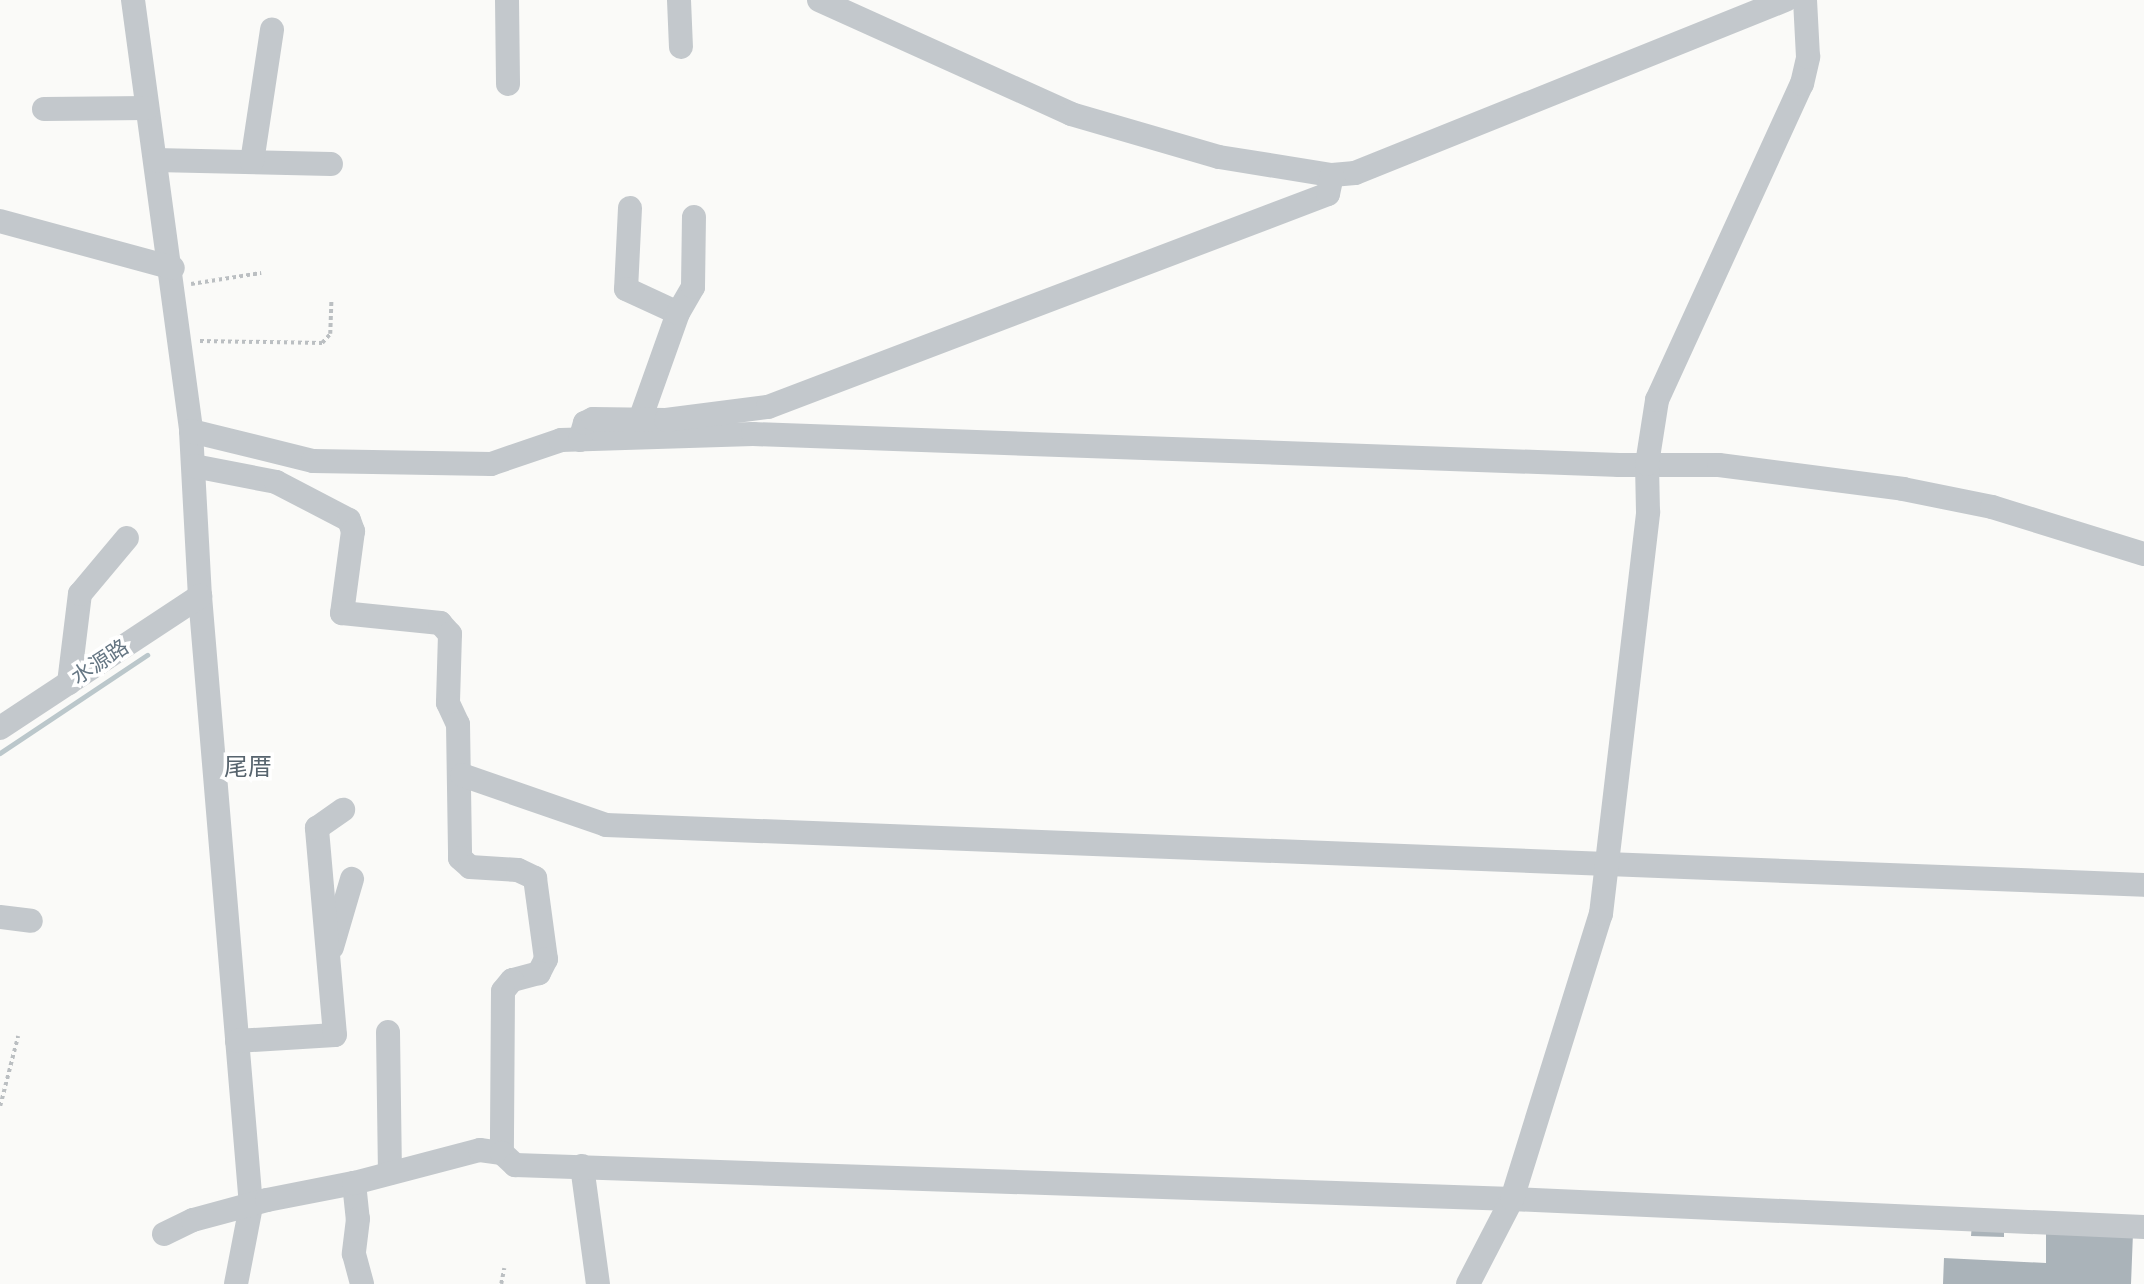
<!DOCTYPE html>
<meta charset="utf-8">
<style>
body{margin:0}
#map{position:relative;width:2144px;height:1284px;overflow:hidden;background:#fafaf8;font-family:Raleway,"Noto Sans TC",sans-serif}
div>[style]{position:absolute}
.stream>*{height:5px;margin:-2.5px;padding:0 2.5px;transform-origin:2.5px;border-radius:2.5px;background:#bbc7cb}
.building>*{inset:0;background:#aab3b9}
.path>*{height:3.5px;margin-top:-1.75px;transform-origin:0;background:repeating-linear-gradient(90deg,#bbbfc2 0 3.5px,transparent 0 7px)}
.minor>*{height:24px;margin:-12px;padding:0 12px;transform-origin:12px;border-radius:12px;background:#c3c8cc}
span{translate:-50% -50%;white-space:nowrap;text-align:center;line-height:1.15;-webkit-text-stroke:7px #fff;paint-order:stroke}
.street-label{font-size:21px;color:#657683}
.quarter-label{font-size:24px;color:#57646e}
</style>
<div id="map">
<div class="stream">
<i style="left:0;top:753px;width:177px;rotate:-33.7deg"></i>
</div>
<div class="building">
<i style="clip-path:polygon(1972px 1224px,2004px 1225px,2004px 1237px,1971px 1236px)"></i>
<i style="clip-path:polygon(2046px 1231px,2133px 1233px,2131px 1284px,1943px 1284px,1944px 1258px,2046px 1263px)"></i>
</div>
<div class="path">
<i style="left:191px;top:284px;width:71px;rotate:-8.9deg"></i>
<i style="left:200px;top:341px;width:122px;rotate:0.9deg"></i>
<i style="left:322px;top:343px;width:12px;rotate:-48deg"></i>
<i style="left:330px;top:334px;width:32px;rotate:-88deg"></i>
<i style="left:0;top:1106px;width:72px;rotate:-75.6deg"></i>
<i style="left:501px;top:1284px;width:16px;rotate:-79deg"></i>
</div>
<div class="minor">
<i style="left:133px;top:0;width:435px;rotate:82.3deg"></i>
<i style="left:191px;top:431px;width:165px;rotate:86.9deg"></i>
<i style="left:200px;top:596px;width:612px;rotate:85.22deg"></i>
<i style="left:251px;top:1206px;width:79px;rotate:100.9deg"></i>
<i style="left:507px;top:0;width:84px;rotate:89.3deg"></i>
<i style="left:679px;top:0;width:47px;rotate:87.6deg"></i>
<i style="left:819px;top:0;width:277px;rotate:24.3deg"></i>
<i style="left:1071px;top:114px;width:154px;rotate:16.2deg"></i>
<i style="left:1219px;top:157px;width:114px;rotate:9.1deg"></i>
<i style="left:1332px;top:175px;width:23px;rotate:-5deg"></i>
<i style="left:1355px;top:173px;width:464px;rotate:-21.9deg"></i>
<i style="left:44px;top:109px;width:103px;rotate:-0.6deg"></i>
<i style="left:155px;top:160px;width:176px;rotate:1.3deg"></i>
<i style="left:252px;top:162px;width:134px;rotate:-81.4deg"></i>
<i style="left:630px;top:208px;width:81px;rotate:92.8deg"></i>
<i style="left:626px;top:289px;width:57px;rotate:24.8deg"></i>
<i style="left:678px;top:313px;width:114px;rotate:109.6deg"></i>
<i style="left:640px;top:420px;width:16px;rotate:90deg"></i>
<i style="left:0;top:221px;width:179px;rotate:15.2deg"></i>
<i style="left:678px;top:313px;width:30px;rotate:-60deg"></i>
<i style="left:693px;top:287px;width:70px;rotate:-89.2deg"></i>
<i style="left:191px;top:431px;width:126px;rotate:13.8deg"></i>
<i style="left:313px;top:461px;width:178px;rotate:1deg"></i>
<i style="left:491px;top:464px;width:74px;rotate:-18.9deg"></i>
<i style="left:561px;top:440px;width:192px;rotate:-1.8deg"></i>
<i style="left:753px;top:434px;width:867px;rotate:2.05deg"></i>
<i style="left:1619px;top:465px;width:100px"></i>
<i style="left:1719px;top:465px;width:186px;rotate:7.4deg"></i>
<i style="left:1903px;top:489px;width:91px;rotate:11.4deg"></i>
<i style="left:1992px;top:507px;width:159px;rotate:17.2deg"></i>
<i style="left:580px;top:440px;width:18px;rotate:-74deg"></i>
<i style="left:585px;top:423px;width:9px;rotate:-27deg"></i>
<i style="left:593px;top:419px;width:73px;rotate:0.8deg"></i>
<i style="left:666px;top:420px;width:103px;rotate:-7.3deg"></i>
<i style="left:768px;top:407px;width:599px;rotate:-20.82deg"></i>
<i style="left:1328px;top:194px;width:19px;rotate:-78deg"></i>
<i style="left:194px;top:466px;width:84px;rotate:11deg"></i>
<i style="left:276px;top:482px;width:82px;rotate:27.5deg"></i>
<i style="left:349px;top:520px;width:12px;rotate:70deg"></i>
<i style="left:353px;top:531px;width:83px;rotate:97.6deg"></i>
<i style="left:342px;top:613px;width:99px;rotate:5.8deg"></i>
<i style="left:440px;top:623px;width:15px;rotate:48deg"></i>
<i style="left:450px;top:634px;width:69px;rotate:91.7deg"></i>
<i style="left:448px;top:703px;width:23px;rotate:65deg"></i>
<i style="left:458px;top:724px;width:134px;rotate:89.1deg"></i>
<i style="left:460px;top:858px;width:13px;rotate:42deg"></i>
<i style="left:470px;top:867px;width:48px;rotate:3.6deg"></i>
<i style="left:518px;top:870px;width:19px;rotate:25deg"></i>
<i style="left:535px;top:878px;width:82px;rotate:82.3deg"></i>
<i style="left:546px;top:959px;width:16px;rotate:117deg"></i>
<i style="left:539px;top:973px;width:28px;rotate:165deg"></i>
<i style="left:512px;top:980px;width:14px;rotate:129deg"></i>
<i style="left:503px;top:991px;width:162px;rotate:90.4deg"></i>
<i style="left:69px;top:683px;width:90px;rotate:-83deg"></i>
<i style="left:80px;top:594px;width:73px;rotate:-50deg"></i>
<i style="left:0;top:728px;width:240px;rotate:-33.4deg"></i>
<i style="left:462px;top:775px;width:152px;rotate:19.1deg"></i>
<i style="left:606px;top:825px;width:1539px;rotate:2.23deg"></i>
<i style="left:0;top:917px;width:31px;rotate:7deg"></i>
<i style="left:332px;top:947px;width:71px;rotate:-73.6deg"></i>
<i style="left:388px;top:1032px;width:141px;rotate:89.2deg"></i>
<i style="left:237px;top:1041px;width:98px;rotate:-3.5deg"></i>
<i style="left:335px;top:1035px;width:208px;rotate:-95deg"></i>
<i style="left:317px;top:828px;width:32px;rotate:-35deg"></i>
<i style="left:582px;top:1166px;width:119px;rotate:82.3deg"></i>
<i style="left:354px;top:1183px;width:36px;rotate:84deg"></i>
<i style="left:358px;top:1219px;width:35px;rotate:97deg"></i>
<i style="left:354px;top:1254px;width:31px;rotate:75deg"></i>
<i style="left:164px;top:1234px;width:32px;rotate:-26deg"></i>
<i style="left:193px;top:1220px;width:77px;rotate:-15.1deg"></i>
<i style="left:267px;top:1200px;width:89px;rotate:-11.1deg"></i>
<i style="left:354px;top:1183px;width:130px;rotate:-14.7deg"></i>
<i style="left:480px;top:1150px;width:22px;rotate:8deg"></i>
<i style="left:502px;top:1153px;width:18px;rotate:43deg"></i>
<i style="left:515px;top:1165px;width:998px;rotate:1.95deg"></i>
<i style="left:1512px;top:1199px;width:633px;rotate:2.54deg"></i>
<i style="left:1468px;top:1284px;width:96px;rotate:-62.6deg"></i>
<i style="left:1512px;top:1199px;width:299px;rotate:-72.7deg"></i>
<i style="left:1601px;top:914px;width:405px;rotate:-83.3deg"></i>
<i style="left:1648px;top:512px;width:48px;rotate:-91.2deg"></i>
<i style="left:1647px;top:464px;width:65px;rotate:-81.1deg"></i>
<i style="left:1657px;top:400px;width:348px;rotate:-65.4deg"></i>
<i style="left:1802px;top:84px;width:28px;rotate:-77deg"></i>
<i style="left:1808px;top:57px;width:57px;rotate:-93deg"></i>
</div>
<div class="street-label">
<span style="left:100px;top:662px;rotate:-33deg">水源路</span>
</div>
<div class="quarter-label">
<span style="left:248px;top:767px">尾厝</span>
</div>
</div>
